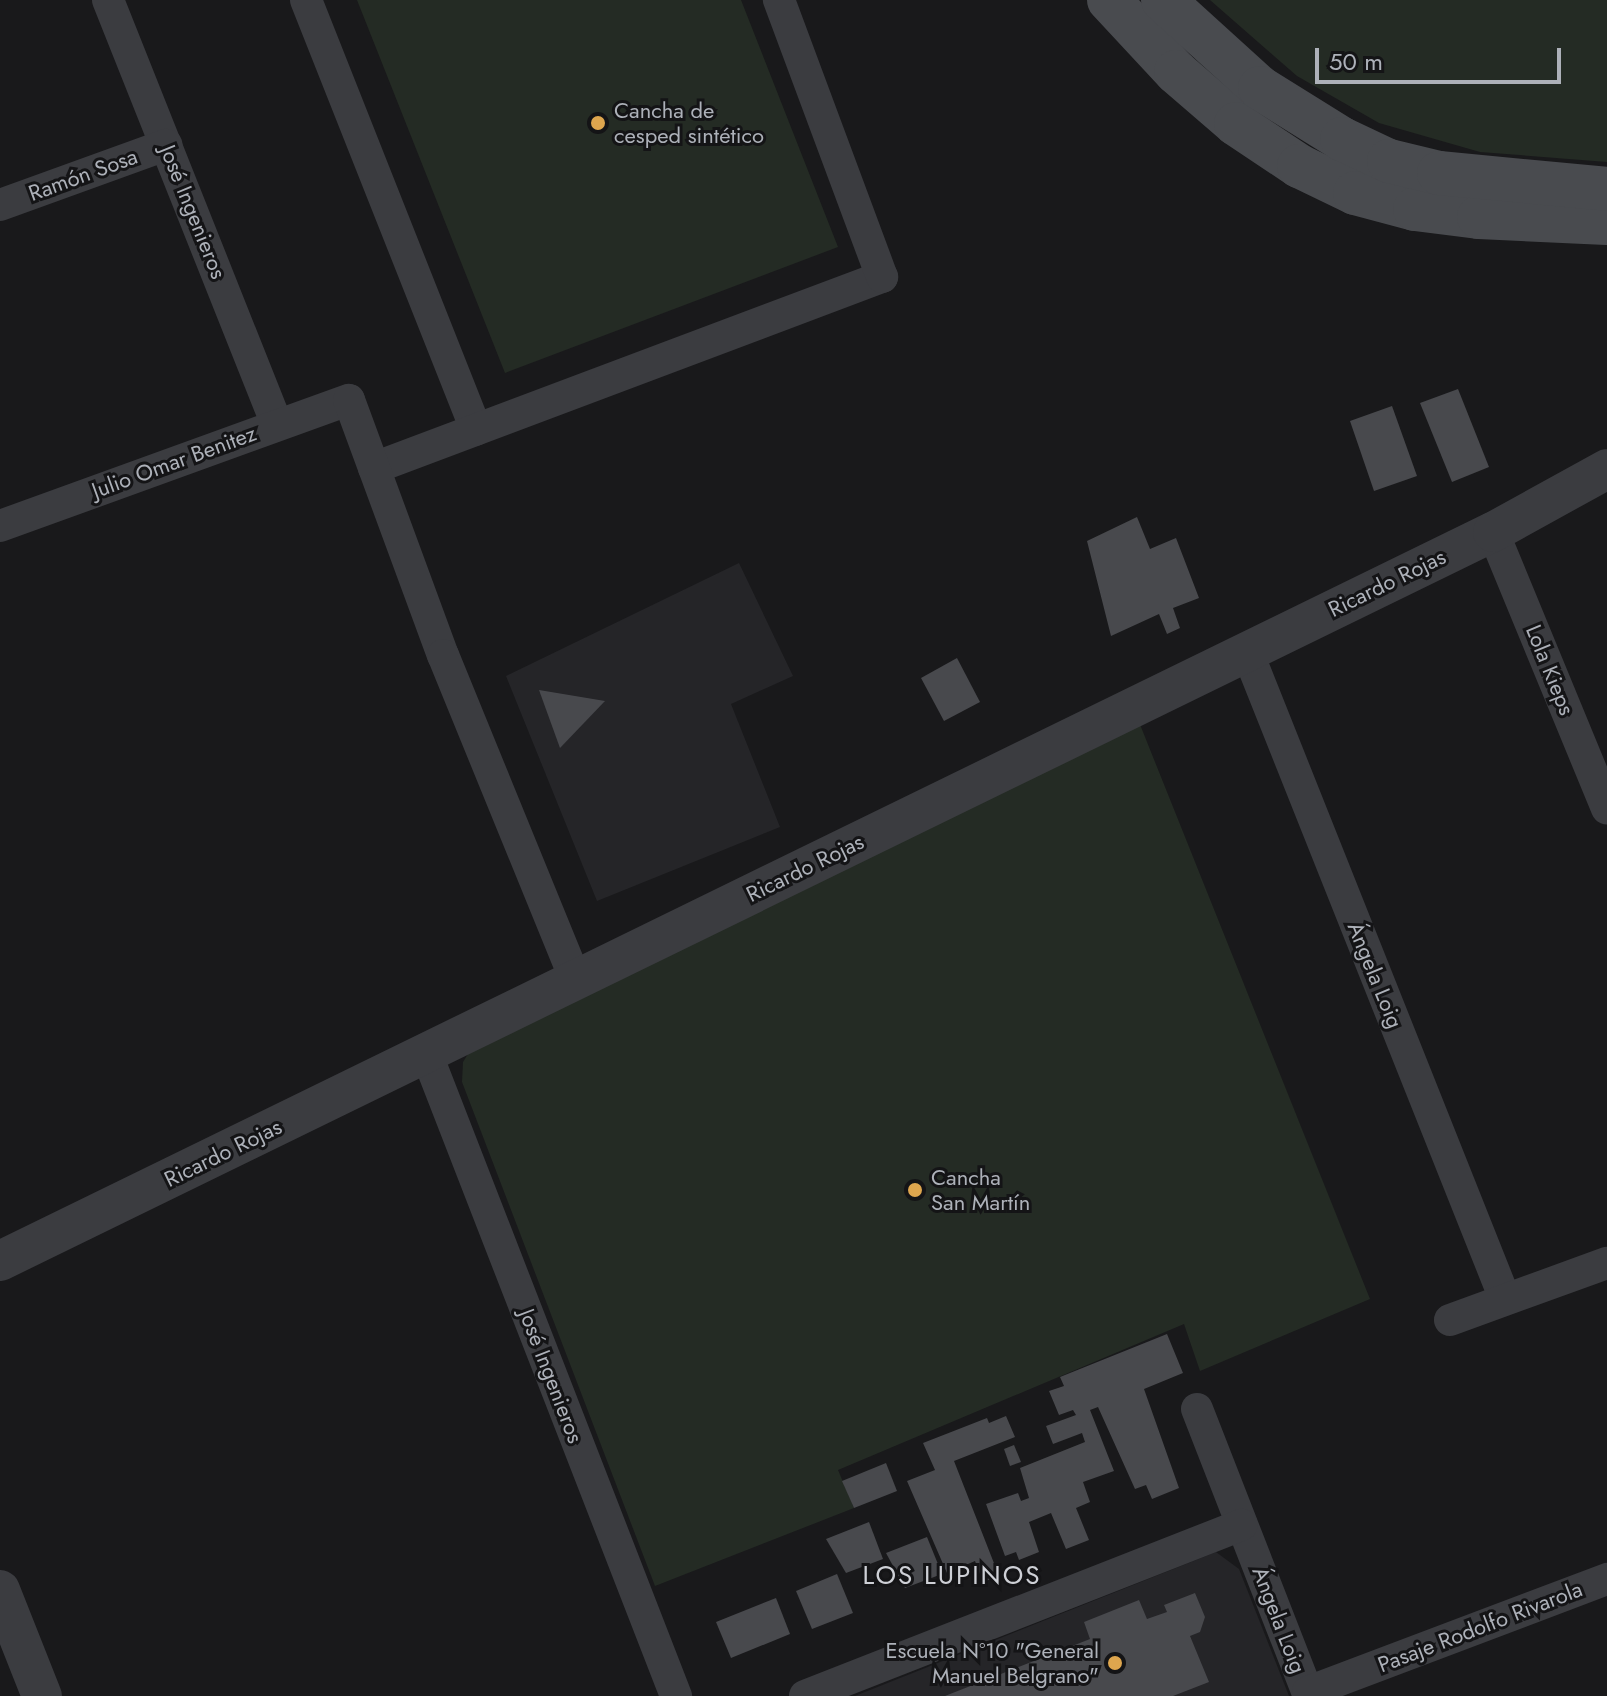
<!DOCTYPE html>
<meta charset="utf-8">
<style>
body{margin:0}
#map{position:relative;width:1607px;height:1696px;overflow:hidden;background:#19191b;font-family:Jost,sans-serif}
div>[style]{position:absolute}
.built>*{inset:0;background:#252528}
.green>*{inset:0;background:#242b24}
.building>*{inset:0;background:#48494d}
.minor>*{height:32px;margin:-16px;padding:0 16px;transform-origin:16px;border-radius:16px;background:#3b3c40}
.tertiary>*{height:40px;margin:-20px;padding:0 20px;transform-origin:20px;border-radius:20px;background:#3b3c40}
.secondary>*{height:44px;margin:-22px;padding:0 22px;transform-origin:22px;border-radius:22px;background:#494b4f}
.dots>*{width:22px;height:22px;translate:-50% -50%;box-sizing:border-box;border:4px solid #141416;border-radius:50%}
span{translate:-50% -50%;white-space:nowrap;text-align:center;line-height:1.15;-webkit-text-stroke:6px #141416;paint-order:stroke}
.poi-label{font-size:22px;color:#adb1b9}
.left{translate:0 -50%;text-align:left}
.right{translate:-100% -50%;text-align:right}
.street-label{font-size:22px;color:#adb1b9}
.quarter-label{font-size:26px;color:#ced0d6;letter-spacing:2px}
.scale{position:absolute;left:1315px;top:48px;width:246px;height:36px;box-sizing:border-box;border:4px solid #adb1b9;border-top:0;padding-left:10px;font-size:24px;line-height:28px;white-space:nowrap;color:#adb1b9;-webkit-text-stroke:6px #141416;paint-order:stroke}
</style>
<div id="map">
<div class="built">
<i style="clip-path:polygon(739px 563px,793px 676px,731px 704px,780px 827px,597px 901px,506px 676px)"></i>
<i style="clip-path:polygon(1216px 1552px,1239px 1569px,1289px 1696px,855px 1696px)"></i>
</div>
<div class="green">
<i style="clip-path:polygon(357px 0,741px 0,838px 247px,505px 373px)"></i>
<i style="clip-path:polygon(1210px 0,1607px 0,1607px 162px,1480px 152px,1379px 123px,1297px 76px)"></i>
<i style="clip-path:polygon(1139px 722px,1370px 1299px,1200px 1371px,1184px 1324px,838px 1470px,854px 1508px,655px 1586px,462px 1082px,463px 1062px,468px 1054px)"></i>
</div>
<div class="building">
<i style="clip-path:polygon(1458px 389px,1489px 467px,1452px 482px,1420px 403px)"></i>
<i style="clip-path:polygon(1392px 406px,1417px 476px,1374px 491px,1350px 421px)"></i>
<i style="clip-path:polygon(1137px 517px,1150px 549px,1176px 538px,1199px 598px,1173px 608px,1180px 628px,1167px 634px,1159px 614px,1111px 636px,1087px 541px)"></i>
<i style="clip-path:polygon(957px 658px,980px 702px,944px 721px,921px 678px)"></i>
<i style="clip-path:polygon(539px 690px,605px 701px,560px 748px)"></i>
<i style="clip-path:polygon(1167px 1334px,1183px 1373px,1144px 1389px,1179px 1488px,1152px 1499px,1146px 1485px,1135px 1489px,1098px 1407px,1090px 1410px,1114px 1471px,1083px 1482px,1090px 1502px,1076px 1508px,1089px 1540px,1066px 1549px,1051px 1513px,1029px 1522px,1039px 1552px,1019px 1560px,1016px 1552px,1005px 1556px,986px 1504px,1018px 1493px,1021px 1501px,1029px 1498px,1020px 1468px,1085px 1442px,1082px 1433px,1053px 1444px,1046px 1426px,1076px 1415px,1073px 1410px,1059px 1415px,1049px 1391px,1064px 1386px,1060px 1377px)"></i>
<i style="clip-path:polygon(1006px 1416px,1015px 1437px,954px 1461px,999px 1576px,983px 1582px,975px 1561px,947px 1573px,907px 1481px,935px 1470px,923px 1443px,987px 1418px,989px 1423px)"></i>
<i style="clip-path:polygon(1014px 1445px,1021px 1462px,1010px 1466px,1004px 1449px)"></i>
<i style="clip-path:polygon(886px 1463px,897px 1491px,854px 1508px,842px 1481px)"></i>
<i style="clip-path:polygon(869px 1522px,883px 1559px,846px 1573px,826px 1539px)"></i>
<i style="clip-path:polygon(927px 1537px,942px 1574px,905px 1588px,886px 1553px)"></i>
<i style="clip-path:polygon(837px 1574px,853px 1613px,812px 1629px,796px 1591px)"></i>
<i style="clip-path:polygon(1195px 1593px,1205px 1617px,1200px 1632px,1190px 1636px,1209px 1682px,1173px 1696px,945px 1696px,1090px 1639px,1084px 1622px,1139px 1600px,1147px 1619px,1167px 1612px,1164px 1605px)"></i>
<i style="clip-path:polygon(776px 1598px,790px 1634px,731px 1658px,716px 1622px)"></i>
</div>
<div class="minor">
<i style="left:108px;top:0;width:456px;rotate:68.3deg"></i>
<i style="left:306px;top:0;width:462px;rotate:68.4deg"></i>
<i style="left:0;top:205px;width:177px;rotate:-19.9deg"></i>
<i style="left:374px;top:468px;width:543px;rotate:-20.61deg"></i>
<i style="left:882px;top:277px;width:296px;rotate:-110.4deg"></i>
<i style="left:0;top:526px;width:371px;rotate:-19.9deg"></i>
<i style="left:349px;top:400px;width:272px;rotate:69.8deg"></i>
<i style="left:443px;top:655px;width:352px;rotate:67.8deg"></i>
<i style="left:1493px;top:532px;width:299px;rotate:67.6deg"></i>
<i style="left:1247px;top:651px;width:697px;rotate:68.29deg"></i>
<i style="left:427px;top:1055px;width:688px;rotate:68.77deg"></i>
<i style="left:1450px;top:1320px;width:167px;rotate:-20deg"></i>
<i style="left:1197px;top:1409px;width:308px;rotate:68.7deg"></i>
<i style="left:1308px;top:1692px;width:320px;rotate:-20.7deg"></i>
<i style="left:805px;top:1696px;width:469px;rotate:-21.4deg"></i>
</div>
<div class="tertiary">
<i style="left:0;top:1261px;width:1661px;rotate:-26.03deg"></i>
<i style="left:1493px;top:532px;width:130px;rotate:-28.9deg"></i>
<i style="left:0;top:1590px;width:114px;rotate:68.4deg"></i>
</div>
<div class="secondary">
<i style="left:1109px;top:0;width:98px;rotate:47.1deg"></i>
<i style="left:1176px;top:72px;width:79px;rotate:40.9deg"></i>
<i style="left:1236px;top:124px;width:76px;rotate:33.7deg"></i>
<i style="left:1299px;top:166px;width:62px;rotate:25.7deg"></i>
<i style="left:1355px;top:193px;width:62px;rotate:14.9deg"></i>
<i style="left:1415px;top:209px;width:64px;rotate:7.1deg"></i>
<i style="left:1479px;top:217px;width:128px;rotate:2.7deg"></i>
<i style="left:1163px;top:0;width:131px;rotate:42.2deg"></i>
<i style="left:1260px;top:88px;width:97px;rotate:31.9deg"></i>
<i style="left:1342px;top:139px;width:52px;rotate:25.1deg"></i>
<i style="left:1389px;top:161px;width:51px;rotate:13.5deg"></i>
<i style="left:1439px;top:173px;width:169px;rotate:5.4deg"></i>
</div>
<div class="dots">
<i style="left:598px;top:123px;background:#dea64e"></i>
<i style="left:915px;top:1190px;background:#dea64e"></i>
<i style="left:1115px;top:1663px;background:#dea64e"></i>
</div>
<div class="poi-label">
<span class="left" style="left:614px;top:123px">Cancha de<br>cesped sintético</span>
<span class="left" style="left:931px;top:1190px">Cancha<br>San Martín</span>
<span class="right" style="left:1099px;top:1663px">Escuela N°10 "General<br>Manuel Belgrano"</span>
</div>
<div class="street-label">
<span style="left:83px;top:175px;rotate:-20deg">Ramón Sosa</span>
<span style="left:193px;top:212px;rotate:68deg">José Ingenieros</span>
<span style="left:174px;top:462px;rotate:-20deg">Julio Omar Benitez</span>
<span style="left:1387px;top:583px;rotate:-26deg">Ricardo Rojas</span>
<span style="left:1550px;top:670px;rotate:68deg">Lola Kieps</span>
<span style="left:805px;top:868px;rotate:-26deg">Ricardo Rojas</span>
<span style="left:1375px;top:975px;rotate:68deg">Ángela Loig</span>
<span style="left:223px;top:1153px;rotate:-26deg">Ricardo Rojas</span>
<span style="left:551px;top:1376px;rotate:69deg">José Ingenieros</span>
<span style="left:1279px;top:1620px;rotate:69deg">Ángela Loig</span>
<span style="left:1480px;top:1627px;rotate:-21deg">Pasaje Rodolfo Rivarola</span>
</div>
<div class="quarter-label">
<span style="left:952px;top:1576px">LOS LUPINOS</span>
</div>
<div class="scale">50 m</div>
</div>
